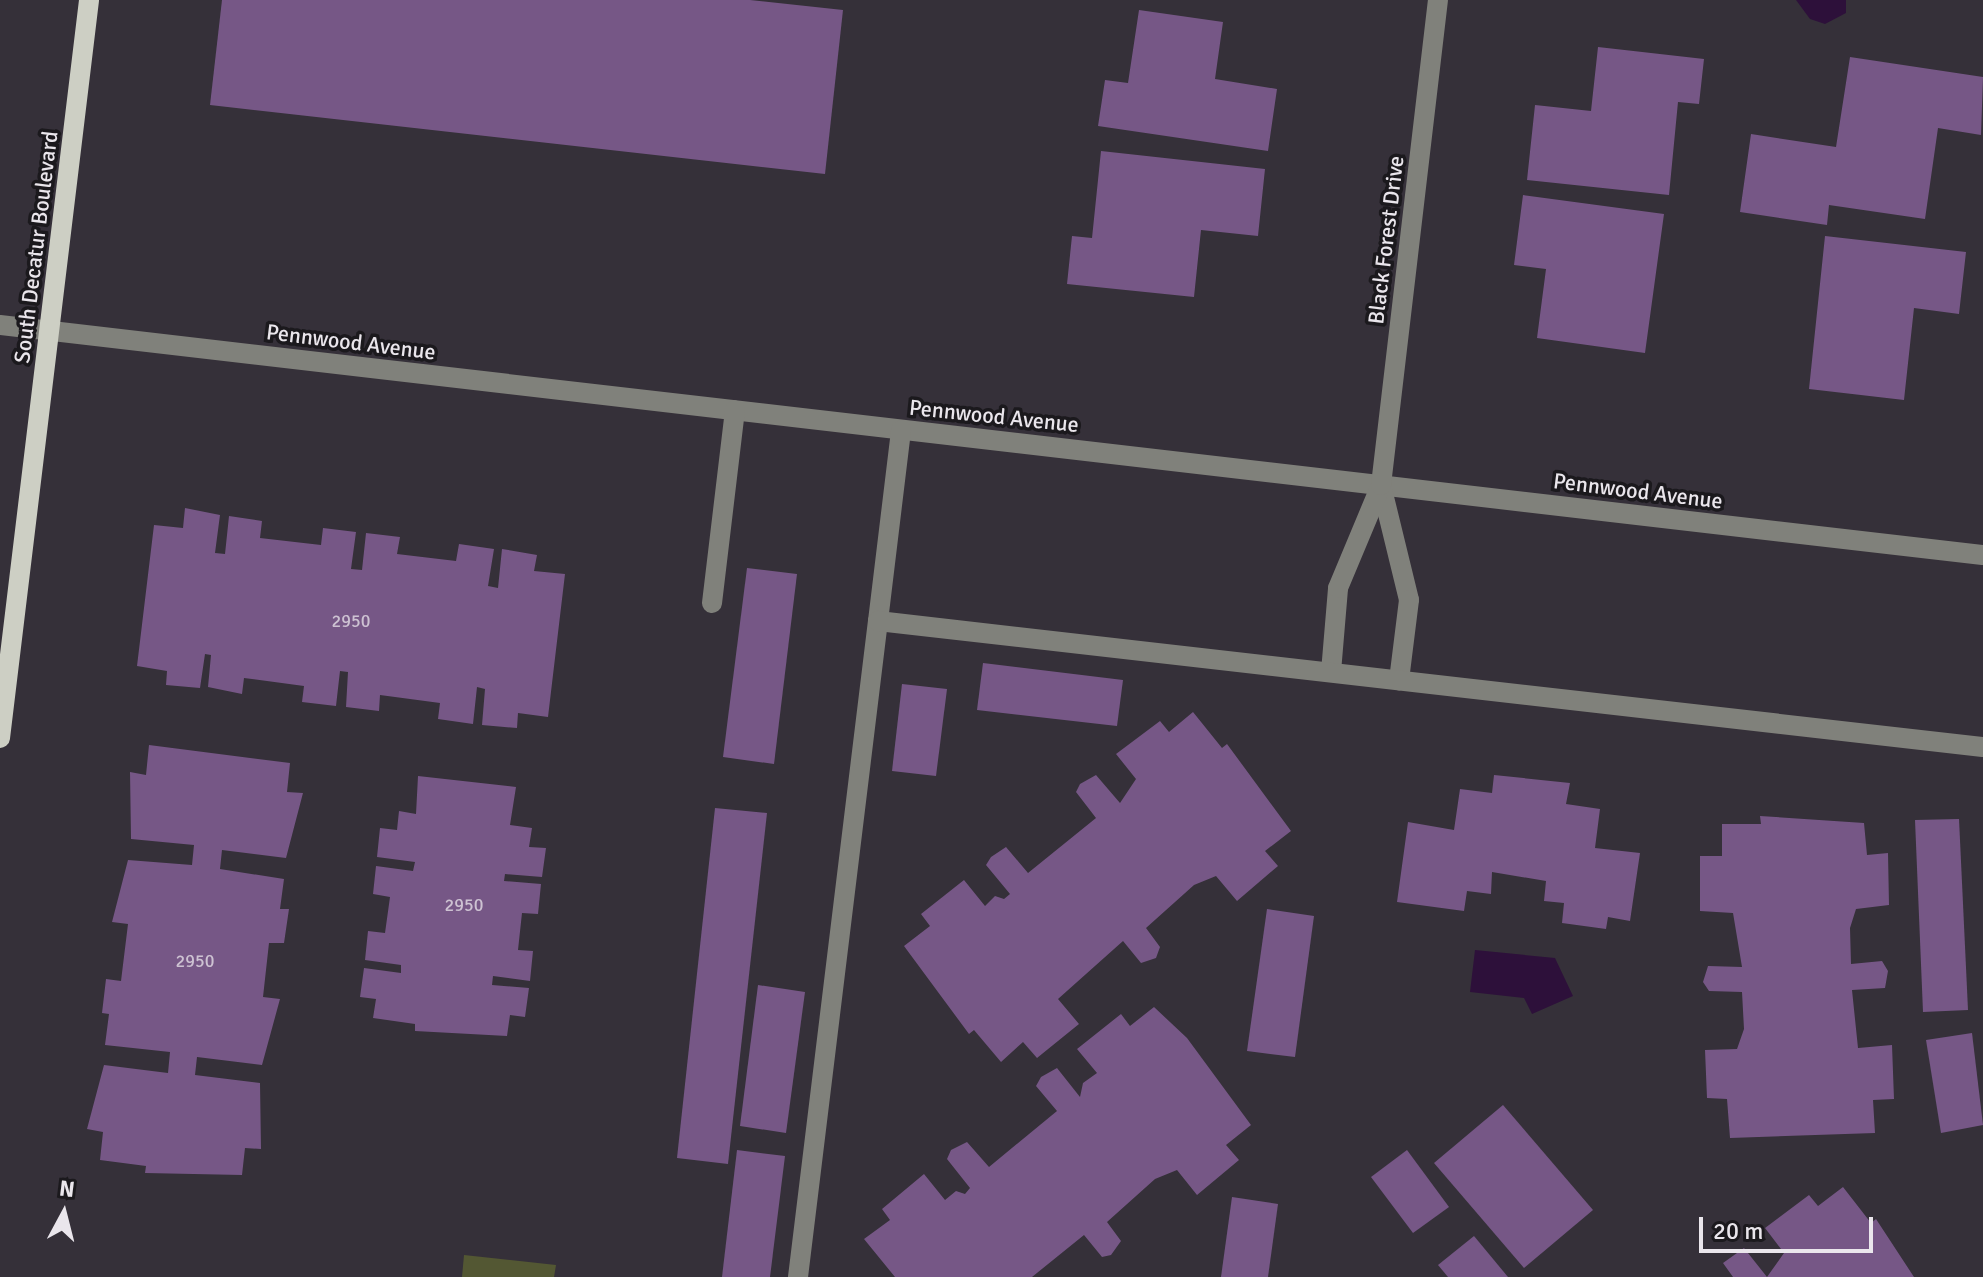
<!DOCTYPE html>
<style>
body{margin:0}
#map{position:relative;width:1983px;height:1277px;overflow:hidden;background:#353039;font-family:Signika,sans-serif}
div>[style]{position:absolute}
.green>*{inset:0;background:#535733}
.water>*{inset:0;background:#2d103a}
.building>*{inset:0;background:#765786}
.minor>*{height:20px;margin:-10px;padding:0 10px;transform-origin:10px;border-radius:10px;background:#80817b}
.major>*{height:20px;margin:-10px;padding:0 10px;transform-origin:10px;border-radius:10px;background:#cdcfc4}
span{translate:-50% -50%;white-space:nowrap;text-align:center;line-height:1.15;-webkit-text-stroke:7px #1b191d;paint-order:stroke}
.number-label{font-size:18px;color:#cdc2d2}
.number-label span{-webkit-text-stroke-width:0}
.street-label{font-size:22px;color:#eae6ec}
.north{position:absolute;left:24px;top:1173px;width:80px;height:80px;-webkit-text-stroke:6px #1b191d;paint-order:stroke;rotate:7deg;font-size:22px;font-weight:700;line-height:32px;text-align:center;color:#eae6ec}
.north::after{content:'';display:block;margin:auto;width:28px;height:36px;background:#eae6ec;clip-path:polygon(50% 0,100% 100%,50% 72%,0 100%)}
.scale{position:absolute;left:1699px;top:1217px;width:174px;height:36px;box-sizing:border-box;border:4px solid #eae6ec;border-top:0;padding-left:10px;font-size:24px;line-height:28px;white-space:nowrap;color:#eae6ec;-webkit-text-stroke:6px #1b191d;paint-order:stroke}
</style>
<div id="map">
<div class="green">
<i style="clip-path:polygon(464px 1255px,556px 1265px,554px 1277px,462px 1277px)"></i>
</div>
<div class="water">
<i style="clip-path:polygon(1796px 0,1846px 0,1846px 13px,1825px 24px,1810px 19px)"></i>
<i style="clip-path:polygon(1475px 950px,1555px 958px,1573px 996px,1532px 1014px,1524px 998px,1470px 992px)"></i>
</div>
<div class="building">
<i style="clip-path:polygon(222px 0,750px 0,843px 10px,825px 174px,210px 105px)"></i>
<i style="clip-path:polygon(1139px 10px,1223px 22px,1215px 79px,1277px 89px,1268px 151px,1098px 126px,1105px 80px,1128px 83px)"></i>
<i style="clip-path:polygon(1598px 47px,1704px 59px,1699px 104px,1678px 102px,1669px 195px,1527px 180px,1535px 105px,1591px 111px)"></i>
<i style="clip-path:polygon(1850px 57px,1983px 77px,1981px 135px,1938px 128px,1925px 219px,1829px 205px,1827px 225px,1740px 212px,1751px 134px,1836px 147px)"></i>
<i style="clip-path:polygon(1101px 151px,1265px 169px,1258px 236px,1201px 230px,1194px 297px,1067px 284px,1072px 236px,1092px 238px)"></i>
<i style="clip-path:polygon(1523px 195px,1664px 214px,1645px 353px,1537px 338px,1546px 269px,1514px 265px)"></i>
<i style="clip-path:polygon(1825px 236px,1966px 252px,1959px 314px,1914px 308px,1904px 400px,1809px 389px)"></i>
<i style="clip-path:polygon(185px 508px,220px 515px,215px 553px,225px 554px,229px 516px,262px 521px,260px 538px,321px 545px,323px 528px,356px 532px,351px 569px,362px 570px,366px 533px,400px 537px,397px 554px,456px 561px,459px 544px,494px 549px,488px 586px,498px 588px,502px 549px,537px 555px,534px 571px,565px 574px,548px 717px,518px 713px,517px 728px,482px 725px,485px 689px,477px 687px,473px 724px,438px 719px,440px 703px,380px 695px,379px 711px,346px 707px,348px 672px,340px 671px,336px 706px,302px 702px,304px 686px,244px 678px,242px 694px,208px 687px,211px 655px,205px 654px,200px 688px,166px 685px,167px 671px,137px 666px,154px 525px,183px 528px)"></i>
<i style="clip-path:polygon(747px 568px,797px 574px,774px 764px,723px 757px)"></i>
<i style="clip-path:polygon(983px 663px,1123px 680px,1117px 726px,977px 710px)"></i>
<i style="clip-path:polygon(902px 684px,947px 689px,936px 776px,892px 771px)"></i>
<i style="clip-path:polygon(1193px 712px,1222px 748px,1227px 744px,1291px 831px,1265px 851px,1278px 866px,1237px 901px,1216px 876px,1194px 885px,1146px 928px,1160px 947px,1156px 958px,1141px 963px,1123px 941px,1058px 999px,1079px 1024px,1037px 1058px,1023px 1042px,1001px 1062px,974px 1030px,969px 1034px,904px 946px,930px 926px,921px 914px,964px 880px,985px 906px,995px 896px,1004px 899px,1010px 894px,986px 865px,991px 857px,1006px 847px,1028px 873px,1096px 818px,1076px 792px,1080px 784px,1096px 775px,1120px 803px,1136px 779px,1116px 754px,1160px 721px,1169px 732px)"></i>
<i style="clip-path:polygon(149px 745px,290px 763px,287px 792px,303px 793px,286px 858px,222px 850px,220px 869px,284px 879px,280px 909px,289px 909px,284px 943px,269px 943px,263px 997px,280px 999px,262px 1065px,197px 1057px,195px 1075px,260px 1083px,261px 1149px,245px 1148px,242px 1175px,145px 1173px,146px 1166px,100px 1160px,103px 1132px,87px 1129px,104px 1065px,168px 1073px,170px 1052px,105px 1045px,109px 1014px,102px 1013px,106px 979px,121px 981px,128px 924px,112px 922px,128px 860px,192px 865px,194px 845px,131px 839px,130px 772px,146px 775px)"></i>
<i style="clip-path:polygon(1494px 775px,1570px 783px,1566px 804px,1600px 809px,1595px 848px,1640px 853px,1630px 921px,1608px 917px,1606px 929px,1562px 923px,1564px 903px,1544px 901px,1546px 881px,1492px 872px,1491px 894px,1467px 891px,1464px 911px,1397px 902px,1408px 822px,1454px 830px,1460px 789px,1492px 793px)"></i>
<i style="clip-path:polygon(418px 776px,516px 787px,510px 825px,532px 828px,529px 847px,546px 848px,542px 877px,505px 874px,504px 881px,541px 884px,538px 914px,522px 913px,518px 950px,533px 951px,530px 981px,493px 976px,492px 985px,529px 988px,525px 1017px,510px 1015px,507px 1036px,415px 1031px,415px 1024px,373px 1018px,376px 999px,360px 997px,364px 968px,401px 973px,401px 965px,365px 960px,368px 931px,385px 933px,390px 897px,373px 894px,376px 866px,413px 871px,415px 862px,377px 857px,380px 828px,397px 830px,399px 811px,416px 814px)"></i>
<i style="clip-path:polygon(715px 808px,767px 813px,728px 1164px,677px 1158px)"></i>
<i style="clip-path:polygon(1760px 816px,1864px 823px,1867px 855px,1888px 853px,1889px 905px,1856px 909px,1850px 928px,1851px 964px,1882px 961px,1888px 971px,1885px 988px,1852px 990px,1858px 1048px,1892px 1045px,1894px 1099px,1873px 1100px,1875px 1133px,1730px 1138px,1727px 1099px,1707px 1098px,1705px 1050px,1737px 1049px,1744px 1029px,1742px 992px,1709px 991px,1703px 982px,1708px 966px,1742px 967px,1733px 913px,1700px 911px,1700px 856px,1722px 856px,1722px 824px,1761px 824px)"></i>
<i style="clip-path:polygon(1959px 819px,1968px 1010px,1923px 1012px,1915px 820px)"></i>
<i style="clip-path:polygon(1267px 909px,1314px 916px,1295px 1057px,1247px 1051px)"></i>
<i style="clip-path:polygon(758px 985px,805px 992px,786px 1133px,740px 1126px)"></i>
<i style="clip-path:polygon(1154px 1007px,1187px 1038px,1251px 1125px,1226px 1145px,1239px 1160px,1197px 1195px,1177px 1170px,1155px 1179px,1107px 1222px,1121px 1241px,1111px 1255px,1102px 1257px,1084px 1235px,1032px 1277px,895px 1277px,864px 1239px,890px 1220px,882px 1209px,924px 1174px,945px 1200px,956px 1191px,965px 1194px,970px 1188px,947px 1159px,951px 1150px,967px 1142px,989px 1167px,1057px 1111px,1036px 1086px,1041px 1077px,1057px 1068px,1080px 1097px,1083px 1083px,1097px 1073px,1077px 1049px,1121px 1014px,1130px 1026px)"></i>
<i style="clip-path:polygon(1972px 1033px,1983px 1125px,1941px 1133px,1926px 1040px)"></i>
<i style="clip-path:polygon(1503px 1105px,1593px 1210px,1524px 1268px,1434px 1163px)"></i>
<i style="clip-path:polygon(737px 1150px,785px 1156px,770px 1277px,722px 1277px)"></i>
<i style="clip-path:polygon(1407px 1150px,1449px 1207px,1413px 1233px,1371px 1177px)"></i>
<i style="clip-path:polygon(1843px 1187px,1871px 1223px,1876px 1219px,1914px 1277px,1733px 1277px,1723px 1263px,1744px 1248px,1767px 1277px,1784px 1253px,1765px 1228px,1809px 1195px,1818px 1206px)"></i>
<i style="clip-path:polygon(1232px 1197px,1278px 1204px,1268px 1277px,1221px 1277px)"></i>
<i style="clip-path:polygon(1474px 1236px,1508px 1277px,1448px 1277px,1438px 1265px)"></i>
</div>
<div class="minor">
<i style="left:0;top:325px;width:1996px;rotate:6.62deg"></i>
<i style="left:1381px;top:485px;width:118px;rotate:76.3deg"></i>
<i style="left:1409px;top:600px;width:81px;rotate:97.1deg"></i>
<i style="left:712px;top:603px;width:194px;rotate:-83.2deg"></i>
<i style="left:878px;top:621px;width:192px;rotate:-83.1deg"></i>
<i style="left:1331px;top:672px;width:84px;rotate:-85.2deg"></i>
<i style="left:1338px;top:588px;width:112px;rotate:-67.3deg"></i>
<i style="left:1381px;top:485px;width:488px;rotate:-83.3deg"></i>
<i style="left:798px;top:1277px;width:661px;rotate:-83.05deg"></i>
<i style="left:878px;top:621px;width:1112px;rotate:6.51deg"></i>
</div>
<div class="major">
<i style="left:0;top:738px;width:743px;rotate:-83.12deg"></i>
</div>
<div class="number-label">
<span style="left:351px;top:621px">2950</span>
<span style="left:464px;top:905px">2950</span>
<span style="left:195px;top:961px">2950</span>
</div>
<div class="street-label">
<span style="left:1386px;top:240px;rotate:-83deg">Black Forest Drive</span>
<span style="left:36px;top:247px;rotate:-83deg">South Decatur Boulevard</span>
<span style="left:351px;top:342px;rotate:7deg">Pennwood Avenue</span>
<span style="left:994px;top:416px;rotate:6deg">Pennwood Avenue</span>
<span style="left:1638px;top:491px;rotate:7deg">Pennwood Avenue</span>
</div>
<div class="north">N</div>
<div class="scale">20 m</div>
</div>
